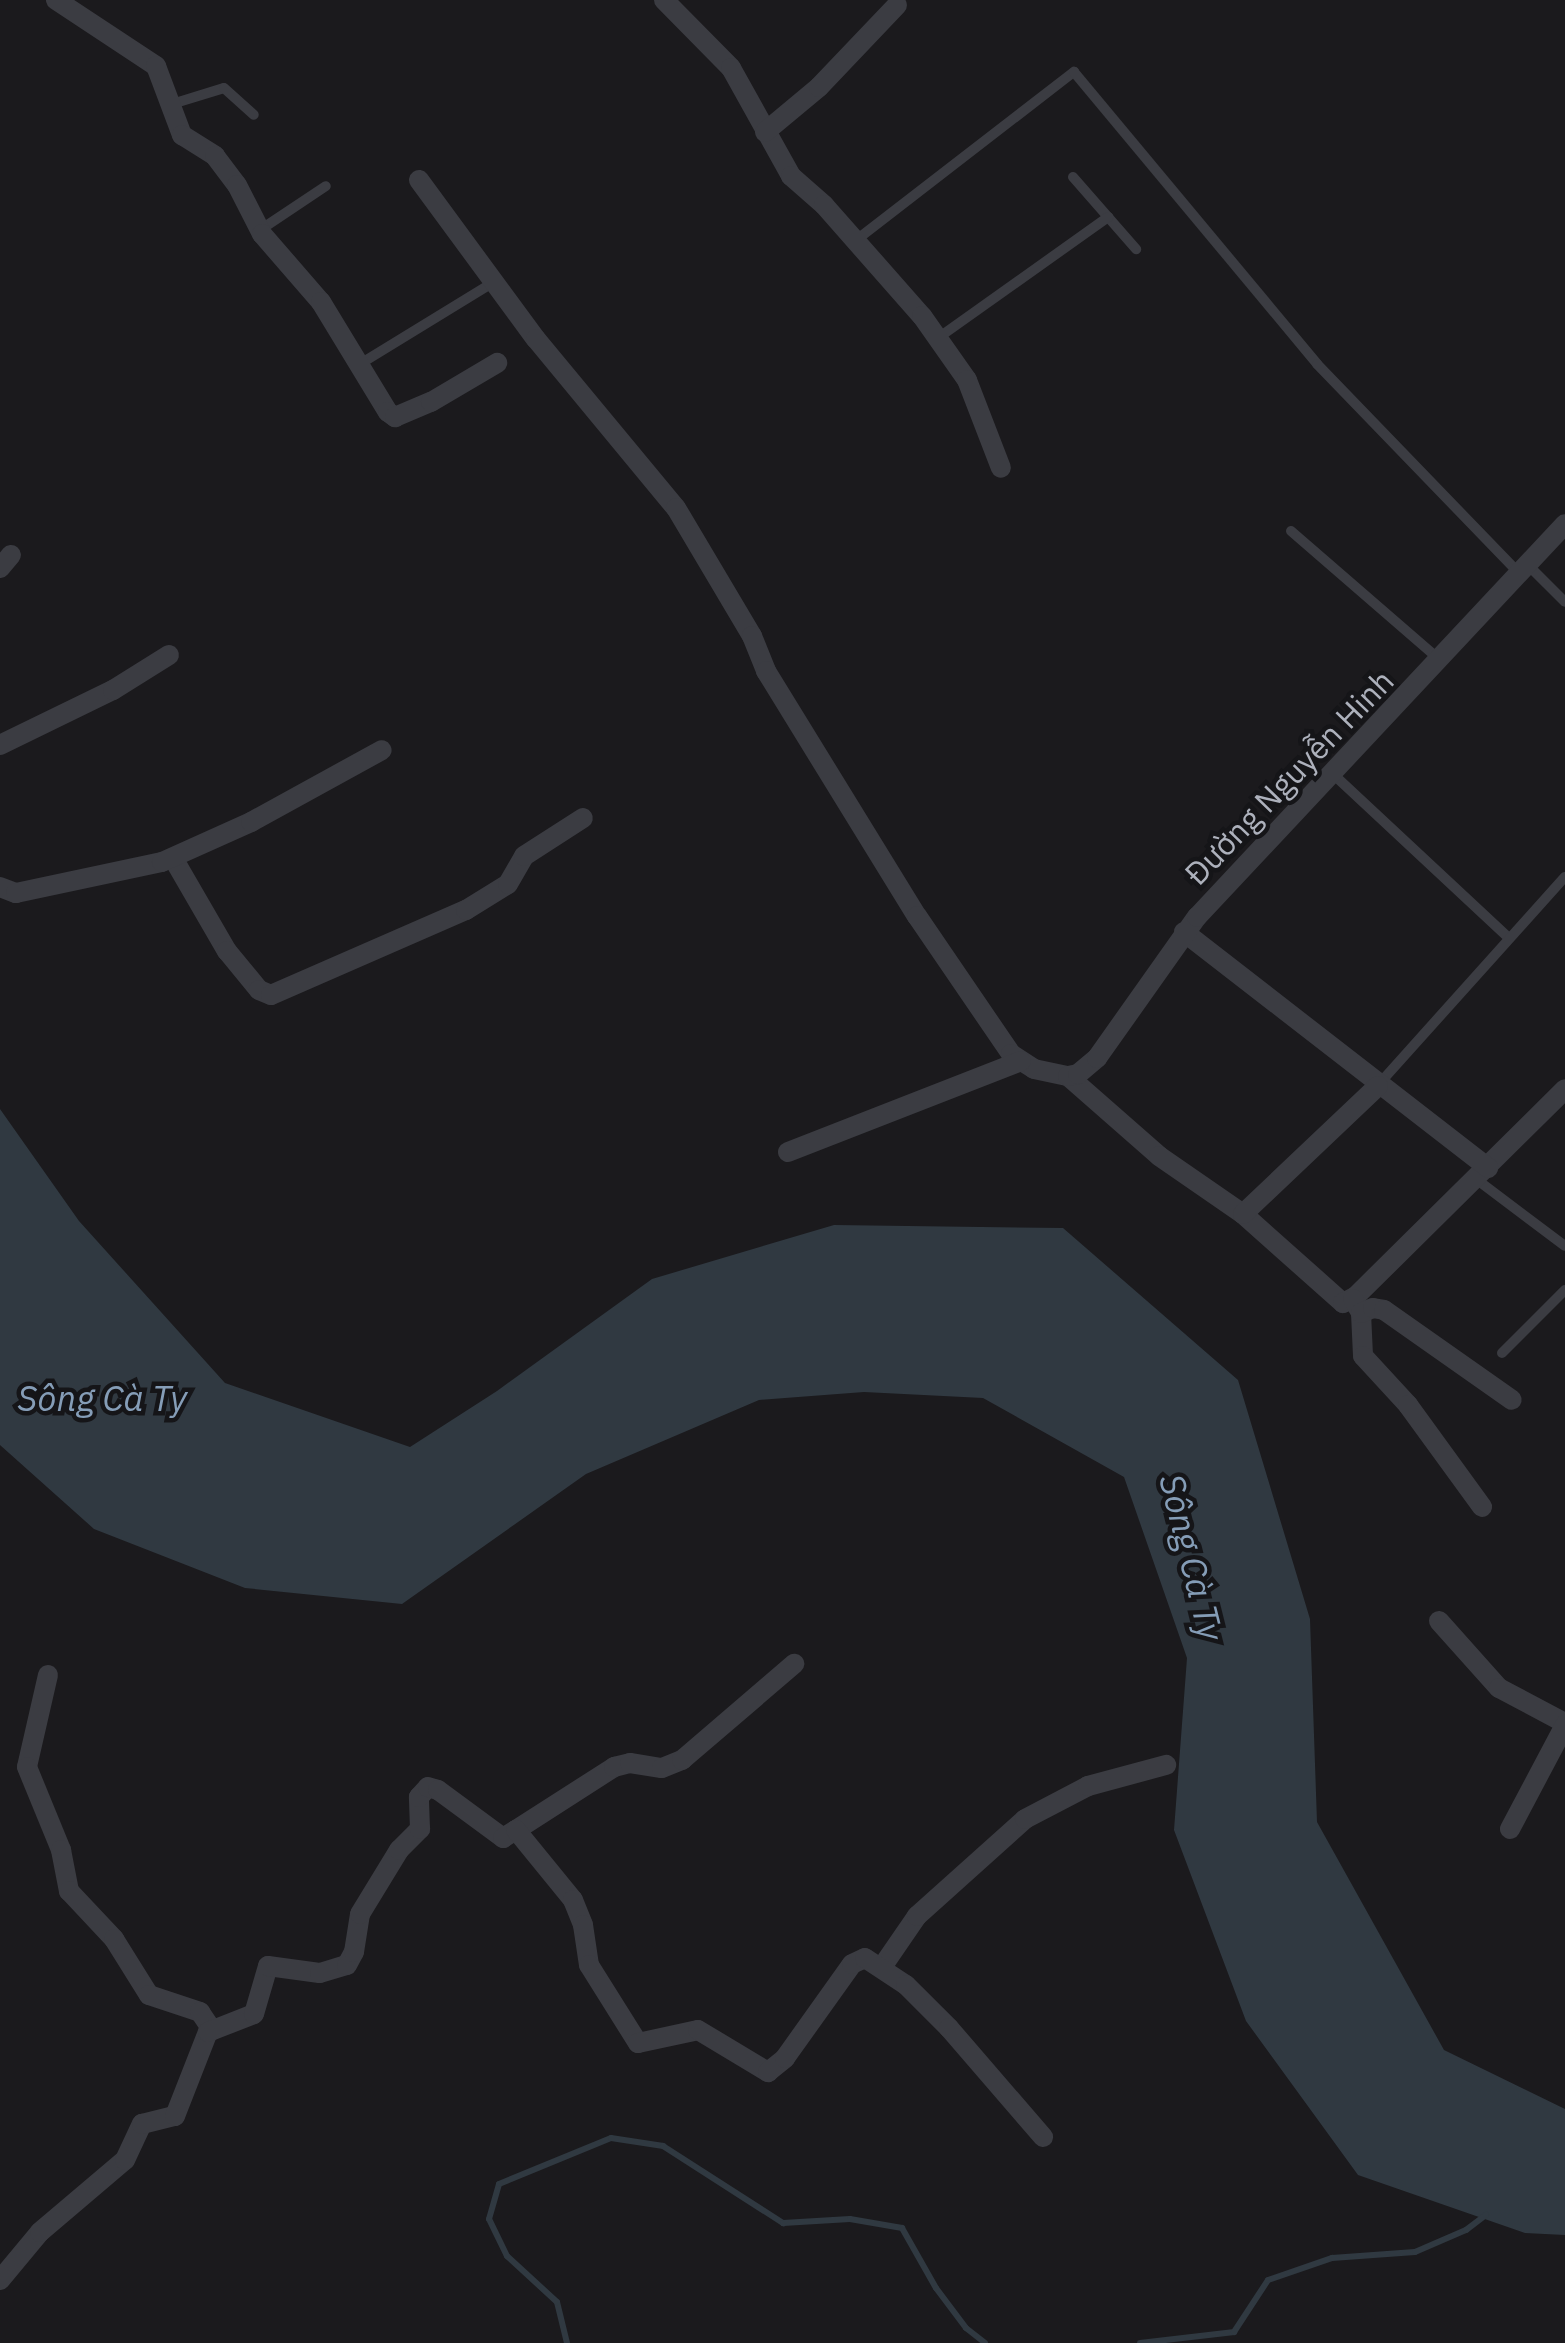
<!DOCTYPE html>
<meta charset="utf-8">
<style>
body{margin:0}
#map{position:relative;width:1565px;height:2343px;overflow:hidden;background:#1b1a1d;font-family:"IBM Plex Sans",sans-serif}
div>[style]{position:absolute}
.water>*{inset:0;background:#303941}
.stream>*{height:6px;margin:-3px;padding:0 3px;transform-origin:3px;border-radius:3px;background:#303941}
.service>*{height:10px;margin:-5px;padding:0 5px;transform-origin:5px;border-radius:5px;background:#3b3c42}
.minor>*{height:20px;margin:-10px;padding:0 10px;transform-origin:10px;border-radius:10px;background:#3b3c42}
span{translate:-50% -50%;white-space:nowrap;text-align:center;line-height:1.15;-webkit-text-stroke:9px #151518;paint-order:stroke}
.street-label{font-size:32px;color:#adb1bc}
.water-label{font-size:35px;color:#859db7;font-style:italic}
</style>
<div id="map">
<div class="water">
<i style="clip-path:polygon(0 1109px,79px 1221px,225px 1383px,410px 1447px,497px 1391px,652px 1279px,834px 1225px,1063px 1228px,1238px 1380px,1310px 1619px,1317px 1822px,1444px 2050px,1565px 2109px,1565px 2235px,1525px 2233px,1358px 2175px,1246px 2021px,1174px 1830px,1187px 1658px,1124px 1477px,983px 1398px,864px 1392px,759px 1400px,586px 1474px,402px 1604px,245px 1588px,94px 1529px,0 1445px)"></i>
</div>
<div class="stream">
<i style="left:567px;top:2343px;width:42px;rotate:-103.7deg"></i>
<i style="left:557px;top:2302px;width:68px;rotate:-137.4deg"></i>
<i style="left:507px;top:2256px;width:41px;rotate:-115.9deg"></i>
<i style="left:489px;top:2219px;width:36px;rotate:-74deg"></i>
<i style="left:499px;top:2184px;width:121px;rotate:-22.3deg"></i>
<i style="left:611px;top:2138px;width:53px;rotate:8.7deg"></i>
<i style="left:663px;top:2146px;width:143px;rotate:32.7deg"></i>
<i style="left:783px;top:2223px;width:67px;rotate:-3.4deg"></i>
<i style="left:850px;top:2219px;width:53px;rotate:9.8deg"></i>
<i style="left:902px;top:2228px;width:69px;rotate:60.5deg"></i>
<i style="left:936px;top:2288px;width:50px;rotate:53.1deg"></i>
<i style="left:966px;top:2328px;width:24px;rotate:38deg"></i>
<i style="left:1140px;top:2343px;width:95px;rotate:-6.7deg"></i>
<i style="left:1234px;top:2332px;width:62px;rotate:-56.8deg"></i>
<i style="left:1268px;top:2280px;width:68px;rotate:-19deg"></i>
<i style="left:1332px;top:2258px;width:83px;rotate:-4.1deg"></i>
<i style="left:1415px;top:2252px;width:56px;rotate:-23.3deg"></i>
<i style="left:1466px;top:2230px;width:25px;rotate:-37deg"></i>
</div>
<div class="service">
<i style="left:172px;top:104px;width:54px;rotate:-17.1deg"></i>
<i style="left:224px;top:88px;width:40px;rotate:42deg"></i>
<i style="left:1073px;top:177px;width:96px;rotate:48.8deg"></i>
<i style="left:260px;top:230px;width:79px;rotate:-33.7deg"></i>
<i style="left:855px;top:241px;width:277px;rotate:-37.7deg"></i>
<i style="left:1074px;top:72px;width:380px;rotate:50.2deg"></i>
<i style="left:1317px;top:364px;width:292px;rotate:46deg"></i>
<i style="left:938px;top:338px;width:209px;rotate:-35.4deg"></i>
<i style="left:360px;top:364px;width:157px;rotate:-31.5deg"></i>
<i style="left:1291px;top:531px;width:197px;rotate:40.9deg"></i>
<i style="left:1528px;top:565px;width:52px;rotate:45deg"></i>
<i style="left:1333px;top:774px;width:239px;rotate:43deg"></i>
<i style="left:1379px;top:1084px;width:278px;rotate:-48.1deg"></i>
<i style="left:1476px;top:1179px;width:111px;rotate:37deg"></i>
<i style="left:1502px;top:1353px;width:89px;rotate:-45deg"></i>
</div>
<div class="minor">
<i style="left:56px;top:0;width:120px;rotate:33.4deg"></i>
<i style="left:156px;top:66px;width:74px;rotate:69.4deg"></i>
<i style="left:182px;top:135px;width:39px;rotate:32deg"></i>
<i style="left:215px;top:156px;width:36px;rotate:53deg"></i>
<i style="left:237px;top:185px;width:55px;rotate:63deg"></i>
<i style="left:262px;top:234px;width:90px;rotate:49.1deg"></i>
<i style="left:321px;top:302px;width:129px;rotate:58.7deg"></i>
<i style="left:388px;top:412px;width:9px;rotate:36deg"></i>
<i style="left:395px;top:417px;width:39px;rotate:-23deg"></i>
<i style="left:431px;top:402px;width:77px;rotate:-30.6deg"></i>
<i style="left:664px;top:0;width:95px;rotate:45.4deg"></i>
<i style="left:731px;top:68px;width:124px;rotate:60.9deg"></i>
<i style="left:791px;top:176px;width:44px;rotate:41.3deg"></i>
<i style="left:824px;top:205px;width:148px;rotate:48.6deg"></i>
<i style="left:922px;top:316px;width:78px;rotate:54.9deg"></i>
<i style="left:967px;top:380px;width:94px;rotate:68.9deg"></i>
<i style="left:765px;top:132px;width:70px;rotate:-39.8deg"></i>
<i style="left:819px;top:87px;width:113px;rotate:-46.4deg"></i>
<i style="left:419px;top:180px;width:197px;rotate:53.7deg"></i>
<i style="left:536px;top:339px;width:219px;rotate:50.4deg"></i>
<i style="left:676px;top:508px;width:149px;rotate:59.3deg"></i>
<i style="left:752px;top:636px;width:38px;rotate:68deg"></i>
<i style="left:766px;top:671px;width:288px;rotate:58.4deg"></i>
<i style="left:917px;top:916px;width:167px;rotate:55.7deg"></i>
<i style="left:1011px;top:1054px;width:27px;rotate:33deg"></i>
<i style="left:1034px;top:1069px;width:35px;rotate:12deg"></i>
<i style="left:1068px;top:1076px;width:121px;rotate:41.3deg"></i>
<i style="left:1159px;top:1156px;width:102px;rotate:34.6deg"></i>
<i style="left:1243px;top:1214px;width:134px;rotate:41.7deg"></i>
<i style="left:1343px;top:1303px;width:15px;rotate:-28deg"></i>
<i style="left:1356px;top:1296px;width:294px;rotate:-44.7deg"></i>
<i style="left:0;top:568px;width:17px;rotate:-50deg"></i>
<i style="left:0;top:745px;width:126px;rotate:-26deg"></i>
<i style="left:113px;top:690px;width:66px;rotate:-32deg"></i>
<i style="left:173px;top:858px;width:108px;rotate:59.9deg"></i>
<i style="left:227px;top:951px;width:50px;rotate:50.6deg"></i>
<i style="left:259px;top:990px;width:13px;rotate:23deg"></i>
<i style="left:271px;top:995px;width:213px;rotate:-23.6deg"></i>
<i style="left:466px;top:910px;width:49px;rotate:-31.8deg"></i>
<i style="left:508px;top:884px;width:32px;rotate:-60deg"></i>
<i style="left:524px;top:856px;width:70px;rotate:-32.8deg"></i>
<i style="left:0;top:887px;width:17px;rotate:21deg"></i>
<i style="left:16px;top:893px;width:149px;rotate:-12deg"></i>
<i style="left:162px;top:862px;width:98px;rotate:-24.2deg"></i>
<i style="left:251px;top:822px;width:149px;rotate:-28.8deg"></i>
<i style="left:1184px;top:932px;width:385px;rotate:37.8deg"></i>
<i style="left:1068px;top:1076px;width:10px;rotate:-11deg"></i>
<i style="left:1078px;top:1074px;width:25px;rotate:-40deg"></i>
<i style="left:1097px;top:1058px;width:173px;rotate:-54.7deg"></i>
<i style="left:1197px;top:917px;width:538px;rotate:-46.88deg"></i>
<i style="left:788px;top:1152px;width:250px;rotate:-21.3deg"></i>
<i style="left:1243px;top:1214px;width:186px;rotate:-43.5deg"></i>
<i style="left:1353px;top:1299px;width:16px;rotate:60deg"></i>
<i style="left:1361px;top:1313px;width:43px;rotate:87.3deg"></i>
<i style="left:1363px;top:1356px;width:67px;rotate:47.4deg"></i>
<i style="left:1408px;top:1405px;width:126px;rotate:54deg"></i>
<i style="left:1361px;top:1313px;width:13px;rotate:-23deg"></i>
<i style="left:1373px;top:1308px;width:11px;rotate:10deg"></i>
<i style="left:1384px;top:1310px;width:156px;rotate:35.1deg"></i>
<i style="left:1439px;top:1621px;width:90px;rotate:48.2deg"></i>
<i style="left:1499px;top:1688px;width:75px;rotate:27.9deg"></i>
<i style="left:48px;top:1675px;width:94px;rotate:102.9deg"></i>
<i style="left:27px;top:1767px;width:90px;rotate:67.7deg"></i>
<i style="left:61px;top:1850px;width:42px;rotate:79deg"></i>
<i style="left:69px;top:1891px;width:66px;rotate:46.8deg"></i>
<i style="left:114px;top:1939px;width:66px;rotate:58deg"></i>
<i style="left:149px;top:1995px;width:54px;rotate:18.4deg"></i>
<i style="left:200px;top:2012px;width:22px;rotate:56deg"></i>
<i style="left:1510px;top:1829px;width:118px;rotate:-62.1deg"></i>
<i style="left:516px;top:1830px;width:117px;rotate:-32.7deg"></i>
<i style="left:614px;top:1767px;width:16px;rotate:-14deg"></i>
<i style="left:630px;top:1763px;width:32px;rotate:9deg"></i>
<i style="left:662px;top:1768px;width:22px;rotate:-22deg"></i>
<i style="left:682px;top:1760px;width:148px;rotate:-40.6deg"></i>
<i style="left:882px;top:1967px;width:62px;rotate:-55.5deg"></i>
<i style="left:917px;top:1916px;width:145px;rotate:-41.9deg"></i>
<i style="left:1025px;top:1819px;width:71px;rotate:-27.6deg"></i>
<i style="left:1088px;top:1786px;width:81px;rotate:-15.1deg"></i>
<i style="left:0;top:2280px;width:62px;rotate:-50.2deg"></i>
<i style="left:40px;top:2232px;width:111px;rotate:-40.3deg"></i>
<i style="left:125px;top:2160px;width:40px;rotate:-65deg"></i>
<i style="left:142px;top:2124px;width:34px;rotate:-14deg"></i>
<i style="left:175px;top:2116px;width:90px;rotate:-68.6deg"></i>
<i style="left:208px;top:2032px;width:49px;rotate:-21.4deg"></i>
<i style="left:254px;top:2014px;width:50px;rotate:-73.7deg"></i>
<i style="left:268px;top:1966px;width:52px;rotate:7.7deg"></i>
<i style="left:320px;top:1973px;width:28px;rotate:-17deg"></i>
<i style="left:347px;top:1965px;width:15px;rotate:-62deg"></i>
<i style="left:354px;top:1952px;width:38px;rotate:-81deg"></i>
<i style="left:360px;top:1914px;width:75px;rotate:-58.6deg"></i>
<i style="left:399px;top:1850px;width:30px;rotate:-45deg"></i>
<i style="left:420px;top:1829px;width:32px;rotate:-92deg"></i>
<i style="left:419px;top:1797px;width:13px;rotate:-48deg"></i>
<i style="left:428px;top:1787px;width:10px;rotate:17deg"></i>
<i style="left:438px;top:1790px;width:81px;rotate:36.4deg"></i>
<i style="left:503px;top:1838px;width:15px;rotate:-32deg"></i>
<i style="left:516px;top:1830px;width:90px;rotate:50.8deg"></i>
<i style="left:573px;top:1900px;width:27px;rotate:68deg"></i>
<i style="left:583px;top:1925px;width:40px;rotate:81.5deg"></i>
<i style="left:589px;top:1965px;width:92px;rotate:57.9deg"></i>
<i style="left:638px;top:2043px;width:61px;rotate:-12.2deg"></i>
<i style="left:698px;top:2030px;width:82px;rotate:31deg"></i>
<i style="left:768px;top:2072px;width:22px;rotate:-39deg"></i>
<i style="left:785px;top:2058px;width:115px;rotate:-54.5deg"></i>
<i style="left:852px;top:1964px;width:14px;rotate:-25deg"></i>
<i style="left:865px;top:1958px;width:49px;rotate:33.4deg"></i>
<i style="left:906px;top:1985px;width:61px;rotate:45deg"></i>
<i style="left:949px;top:2028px;width:144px;rotate:49.2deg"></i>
</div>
<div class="street-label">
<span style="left:1289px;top:777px;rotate:-46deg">Đường Nguyễn Hinh</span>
</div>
<div class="water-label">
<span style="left:102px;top:1398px">Sông Cà Ty</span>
<span style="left:1192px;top:1557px;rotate:76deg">Sông Cà Ty</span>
</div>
</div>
